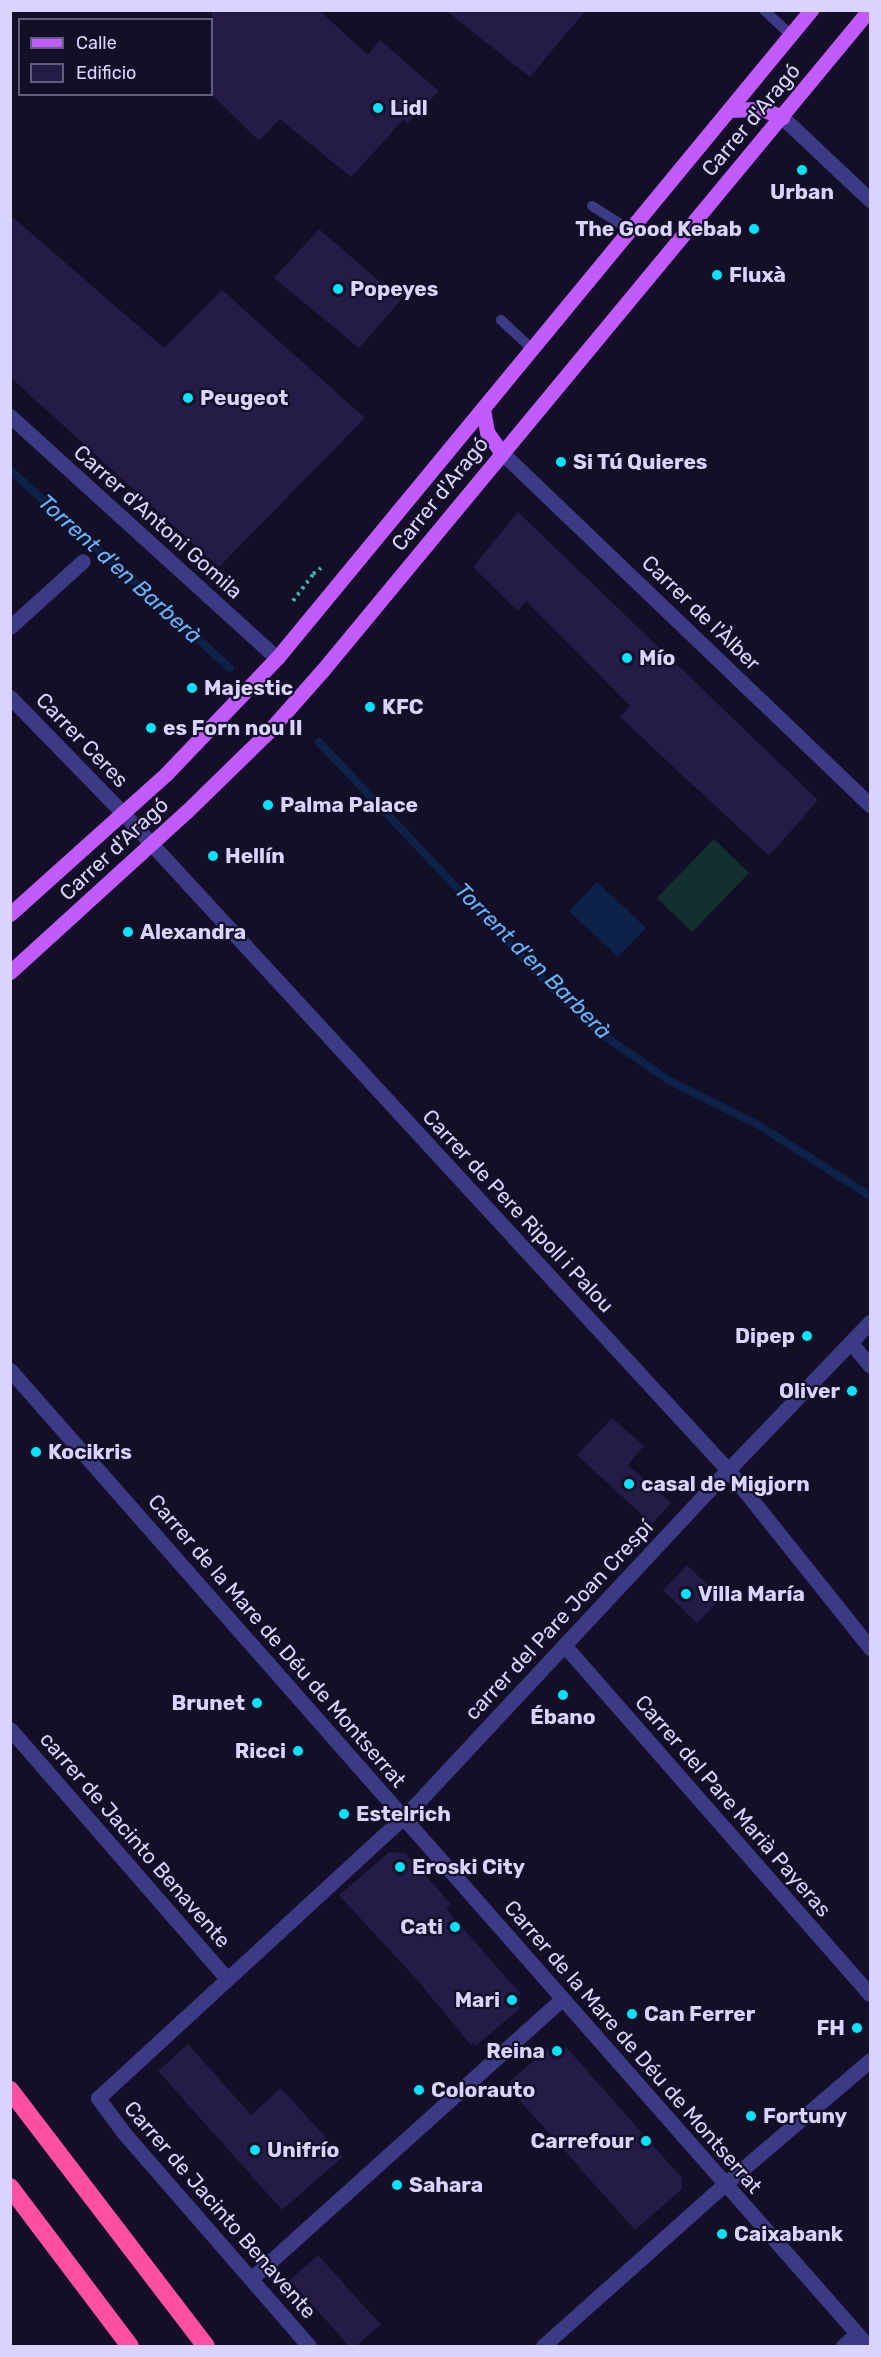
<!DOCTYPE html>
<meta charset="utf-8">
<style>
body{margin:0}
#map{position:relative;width:881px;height:2357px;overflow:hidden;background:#130f26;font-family:Rubik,sans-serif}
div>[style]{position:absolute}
.green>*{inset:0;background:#12302f}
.water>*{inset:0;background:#0c2248}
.stream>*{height:8px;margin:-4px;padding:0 4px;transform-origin:4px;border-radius:4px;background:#0c2248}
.building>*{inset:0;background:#241b47}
.path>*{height:4px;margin-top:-2px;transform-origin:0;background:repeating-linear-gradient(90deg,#2fb8b0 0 3px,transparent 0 7.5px)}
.lane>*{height:10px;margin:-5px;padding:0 5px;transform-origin:5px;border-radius:5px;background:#3d3a85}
.street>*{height:15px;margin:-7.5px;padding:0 7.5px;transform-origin:7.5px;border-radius:7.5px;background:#3d3a85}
.primary>*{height:15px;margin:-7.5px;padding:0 7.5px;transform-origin:7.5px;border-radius:7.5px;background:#c25bff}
.highway>*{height:18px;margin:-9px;padding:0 9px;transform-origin:9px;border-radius:9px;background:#ff4fa3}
.dots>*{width:16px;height:16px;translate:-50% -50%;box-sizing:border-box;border:3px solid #130f26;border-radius:50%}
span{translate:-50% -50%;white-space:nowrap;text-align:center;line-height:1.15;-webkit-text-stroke:4.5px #130f26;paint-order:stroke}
.poi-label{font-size:21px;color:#d9d4ff;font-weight:700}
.left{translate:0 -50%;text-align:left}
.right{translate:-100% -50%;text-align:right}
.street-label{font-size:21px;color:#d9d4ff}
.water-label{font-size:22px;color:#62b6ff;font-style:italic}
.frame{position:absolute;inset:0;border:12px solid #d9d4ff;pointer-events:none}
.legend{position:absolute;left:18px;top:18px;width:195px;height:78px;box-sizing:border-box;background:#130f26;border:2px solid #625e7d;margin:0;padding:8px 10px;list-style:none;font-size:18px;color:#d9d4ff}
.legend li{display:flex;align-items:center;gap:12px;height:30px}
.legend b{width:30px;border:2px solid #625e7d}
</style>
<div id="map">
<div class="green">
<i style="clip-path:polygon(714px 839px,749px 873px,692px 932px,657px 898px)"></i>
</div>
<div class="water">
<i style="clip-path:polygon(597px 882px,646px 928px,618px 957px,569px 911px)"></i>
</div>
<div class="stream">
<i style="left:10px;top:470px;width:296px;rotate:42deg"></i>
<i style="left:319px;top:742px;width:329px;rotate:46.6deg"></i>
<i style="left:545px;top:981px;width:72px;rotate:43.9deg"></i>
<i style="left:597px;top:1031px;width:88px;rotate:34.4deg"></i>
<i style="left:670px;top:1081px;width:97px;rotate:26.3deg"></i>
<i style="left:757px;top:1124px;width:134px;rotate:32.5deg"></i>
</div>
<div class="building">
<i style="clip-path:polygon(212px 10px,319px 10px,368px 55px,380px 40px,439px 91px,407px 124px,404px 119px,351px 177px,280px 119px,259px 141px,212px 95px)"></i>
<i style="clip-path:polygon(445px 10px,586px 10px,530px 77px)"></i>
<i style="clip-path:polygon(10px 215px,164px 348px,222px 290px,365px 418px,219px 567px,10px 377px)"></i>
<i style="clip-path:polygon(319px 229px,401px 300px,359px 348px,274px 278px)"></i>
<i style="clip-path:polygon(518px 512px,818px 800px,769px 856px,620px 717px,630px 706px,526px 601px,518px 611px,473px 567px)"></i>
<i style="clip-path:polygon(612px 1418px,644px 1446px,628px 1465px,671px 1503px,652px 1524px,577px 1455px)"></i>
<i style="clip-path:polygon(687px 1565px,713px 1590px,711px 1593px,719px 1600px,697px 1623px,663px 1590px)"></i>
<i style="clip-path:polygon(389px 1852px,405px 1853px,451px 1904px,446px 1909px,520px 1993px,519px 2009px,476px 2046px,473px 2043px,471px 2045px,418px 1981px,339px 1895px)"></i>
<i style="clip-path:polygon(188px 2044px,251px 2115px,281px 2088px,343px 2157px,282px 2210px,158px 2071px)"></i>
<i style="clip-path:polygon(550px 2046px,567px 2048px,682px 2178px,682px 2189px,635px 2230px,506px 2085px)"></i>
<i style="clip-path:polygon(318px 2255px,381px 2325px,356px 2346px,349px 2346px,290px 2280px)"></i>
</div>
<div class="path">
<i style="left:293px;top:601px;width:34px;rotate:-53deg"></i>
<i style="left:313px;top:574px;width:10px;rotate:-37deg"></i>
</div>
<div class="lane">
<i style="left:764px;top:10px;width:37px;rotate:43deg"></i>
<i style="left:592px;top:206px;width:45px;rotate:32.3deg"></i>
<i style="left:501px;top:320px;width:42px;rotate:43.1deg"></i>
</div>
<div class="street">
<i style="left:782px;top:117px;width:121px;rotate:43.3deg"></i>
<i style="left:10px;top:416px;width:360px;rotate:42.2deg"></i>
<i style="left:501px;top:452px;width:511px;rotate:43.73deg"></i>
<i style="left:10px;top:627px;width:98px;rotate:-42.1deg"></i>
<i style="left:10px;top:697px;width:162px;rotate:45.8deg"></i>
<i style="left:123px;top:813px;width:893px;rotate:47.36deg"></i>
<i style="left:728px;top:1470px;width:228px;rotate:51.4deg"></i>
<i style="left:851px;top:1343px;width:30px;rotate:50deg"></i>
<i style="left:10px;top:1370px;width:1300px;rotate:48.68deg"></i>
<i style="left:564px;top:1645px;width:464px;rotate:48.8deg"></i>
<i style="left:10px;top:1729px;width:331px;rotate:49deg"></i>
<i style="left:252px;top:2278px;width:417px;rotate:-42deg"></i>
<i style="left:309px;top:2346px;width:282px;rotate:-131deg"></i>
<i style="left:124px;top:2133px;width:44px;rotate:-126.6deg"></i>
<i style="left:98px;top:2098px;width:415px;rotate:-42.6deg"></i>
<i style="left:404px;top:1817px;width:475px;rotate:-47deg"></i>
<i style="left:728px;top:1470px;width:205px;rotate:-46.2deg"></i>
<i style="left:543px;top:2346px;width:244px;rotate:-41.7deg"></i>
<i style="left:725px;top:2184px;width:191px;rotate:-40.5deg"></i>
<i style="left:843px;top:2346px;width:18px;rotate:-41deg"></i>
</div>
<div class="primary">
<i style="left:729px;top:110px;width:33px;rotate:-2deg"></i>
<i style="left:762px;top:109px;width:22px;rotate:22deg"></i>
<i style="left:483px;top:409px;width:23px;rotate:80deg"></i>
<i style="left:487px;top:432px;width:24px;rotate:55deg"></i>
<i style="left:10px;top:914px;width:210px;rotate:-41.9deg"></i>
<i style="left:166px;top:774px;width:161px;rotate:-46.3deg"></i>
<i style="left:277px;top:658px;width:840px;rotate:-50.51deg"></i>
<i style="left:10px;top:972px;width:238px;rotate:-42.3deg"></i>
<i style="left:186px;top:812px;width:115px;rotate:-44.3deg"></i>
<i style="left:268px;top:732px;width:81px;rotate:-48.5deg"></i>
<i style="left:322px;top:671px;width:858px;rotate:-50.39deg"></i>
</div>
<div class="highway">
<i style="left:10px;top:2090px;width:322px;rotate:52.6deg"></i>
<i style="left:10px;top:2187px;width:199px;rotate:53deg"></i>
</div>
<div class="dots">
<i style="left:378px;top:108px;background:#00e5ff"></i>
<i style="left:802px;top:170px;background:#00e5ff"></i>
<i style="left:754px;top:229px;background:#00e5ff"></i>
<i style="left:717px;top:275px;background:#00e5ff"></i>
<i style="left:338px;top:289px;background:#00e5ff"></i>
<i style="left:188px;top:398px;background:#00e5ff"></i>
<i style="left:561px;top:462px;background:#00e5ff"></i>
<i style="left:627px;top:658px;background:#00e5ff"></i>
<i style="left:192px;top:688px;background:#00e5ff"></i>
<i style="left:370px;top:707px;background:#00e5ff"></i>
<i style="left:151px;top:728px;background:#00e5ff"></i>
<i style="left:268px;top:805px;background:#00e5ff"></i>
<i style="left:213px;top:856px;background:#00e5ff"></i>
<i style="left:128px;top:932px;background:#00e5ff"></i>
<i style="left:807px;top:1336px;background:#00e5ff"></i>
<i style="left:852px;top:1391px;background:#00e5ff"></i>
<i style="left:36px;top:1452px;background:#00e5ff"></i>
<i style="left:629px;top:1484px;background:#00e5ff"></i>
<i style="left:686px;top:1594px;background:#00e5ff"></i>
<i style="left:563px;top:1695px;background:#00e5ff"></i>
<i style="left:257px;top:1703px;background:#00e5ff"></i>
<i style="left:298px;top:1751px;background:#00e5ff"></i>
<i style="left:344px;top:1814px;background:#00e5ff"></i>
<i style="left:400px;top:1867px;background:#00e5ff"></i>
<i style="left:455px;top:1927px;background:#00e5ff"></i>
<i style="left:512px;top:2000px;background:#00e5ff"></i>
<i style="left:632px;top:2014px;background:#00e5ff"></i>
<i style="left:857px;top:2028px;background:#00e5ff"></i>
<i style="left:557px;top:2051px;background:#00e5ff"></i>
<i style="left:419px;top:2090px;background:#00e5ff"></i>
<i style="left:751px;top:2116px;background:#00e5ff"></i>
<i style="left:646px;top:2141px;background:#00e5ff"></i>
<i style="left:255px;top:2150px;background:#00e5ff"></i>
<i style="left:397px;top:2185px;background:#00e5ff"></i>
<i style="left:722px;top:2234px;background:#00e5ff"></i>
</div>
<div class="poi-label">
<span class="left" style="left:390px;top:108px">Lidl</span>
<span style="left:802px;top:192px">Urban</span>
<span class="right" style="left:742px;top:229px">The Good Kebab</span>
<span class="left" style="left:729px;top:275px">Fluxà</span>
<span class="left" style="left:350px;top:289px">Popeyes</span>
<span class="left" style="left:200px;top:398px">Peugeot</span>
<span class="left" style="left:573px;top:462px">Si Tú Quieres</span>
<span class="left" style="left:639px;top:658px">Mío</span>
<span class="left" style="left:204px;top:688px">Majestic</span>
<span class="left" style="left:382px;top:707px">KFC</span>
<span class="left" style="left:163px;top:728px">es Forn nou II</span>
<span class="left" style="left:280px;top:805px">Palma Palace</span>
<span class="left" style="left:225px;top:856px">Hellín</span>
<span class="left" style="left:140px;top:932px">Alexandra</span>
<span class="right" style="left:795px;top:1336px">Dipep</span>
<span class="right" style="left:840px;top:1391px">Oliver</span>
<span class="left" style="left:48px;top:1452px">Kocikris</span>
<span class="left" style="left:641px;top:1484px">casal de Migjorn</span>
<span class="left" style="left:698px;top:1594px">Villa María</span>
<span class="right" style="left:245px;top:1703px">Brunet</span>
<span style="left:563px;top:1717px">Ébano</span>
<span class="right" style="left:286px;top:1751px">Ricci</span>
<span class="left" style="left:356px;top:1814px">Estelrich</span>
<span class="left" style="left:412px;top:1867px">Eroski City</span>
<span class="right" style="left:443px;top:1927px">Cati</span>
<span class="right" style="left:500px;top:2000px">Mari</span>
<span class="left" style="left:644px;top:2014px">Can Ferrer</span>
<span class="right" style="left:845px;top:2028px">FH</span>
<span class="right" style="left:545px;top:2051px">Reina</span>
<span class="left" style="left:431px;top:2090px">Colorauto</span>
<span class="left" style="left:763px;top:2116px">Fortuny</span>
<span class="right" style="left:634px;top:2141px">Carrefour</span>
<span class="left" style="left:267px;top:2150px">Unifrío</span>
<span class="left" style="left:409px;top:2185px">Sahara</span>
<span class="left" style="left:734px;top:2234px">Caixabank</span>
</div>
<div class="street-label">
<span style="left:751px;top:120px;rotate:-50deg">Carrer d'Aragó</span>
<span style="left:440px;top:494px;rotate:-51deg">Carrer d'Aragó</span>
<span style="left:158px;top:522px;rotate:42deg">Carrer d'Antoni Gomila</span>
<span style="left:701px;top:613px;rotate:44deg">Carrer de l'Àlber</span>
<span style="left:82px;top:740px;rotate:46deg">Carrer Ceres</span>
<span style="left:114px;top:849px;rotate:-43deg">Carrer d'Aragó</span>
<span style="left:518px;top:1211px;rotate:47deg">Carrer de Pere Ripoll i Palou</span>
<span style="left:559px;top:1620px;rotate:-47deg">carrer del Pare Joan Crespí</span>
<span style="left:277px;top:1641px;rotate:49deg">Carrer de la Mare de Déu de Montserrat</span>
<span style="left:733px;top:1806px;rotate:49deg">Carrer del Pare Marià Payeras</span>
<span style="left:135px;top:1840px;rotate:49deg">carrer de Jacinto Benavente</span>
<span style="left:633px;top:2047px;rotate:49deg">Carrer de la Mare de Déu de Montserrat</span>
<span style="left:220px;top:2210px;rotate:49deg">Carrer de Jacinto Benavente</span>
</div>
<div class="water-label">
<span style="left:120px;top:569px;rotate:42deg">Torrent d'en Barberà</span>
<span style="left:533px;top:961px;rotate:45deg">Torrent d'en Barberà</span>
</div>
<div class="frame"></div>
<ul class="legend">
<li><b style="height:8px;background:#c25bff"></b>Calle</li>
<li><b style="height:16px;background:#241b47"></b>Edificio</li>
</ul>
</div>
